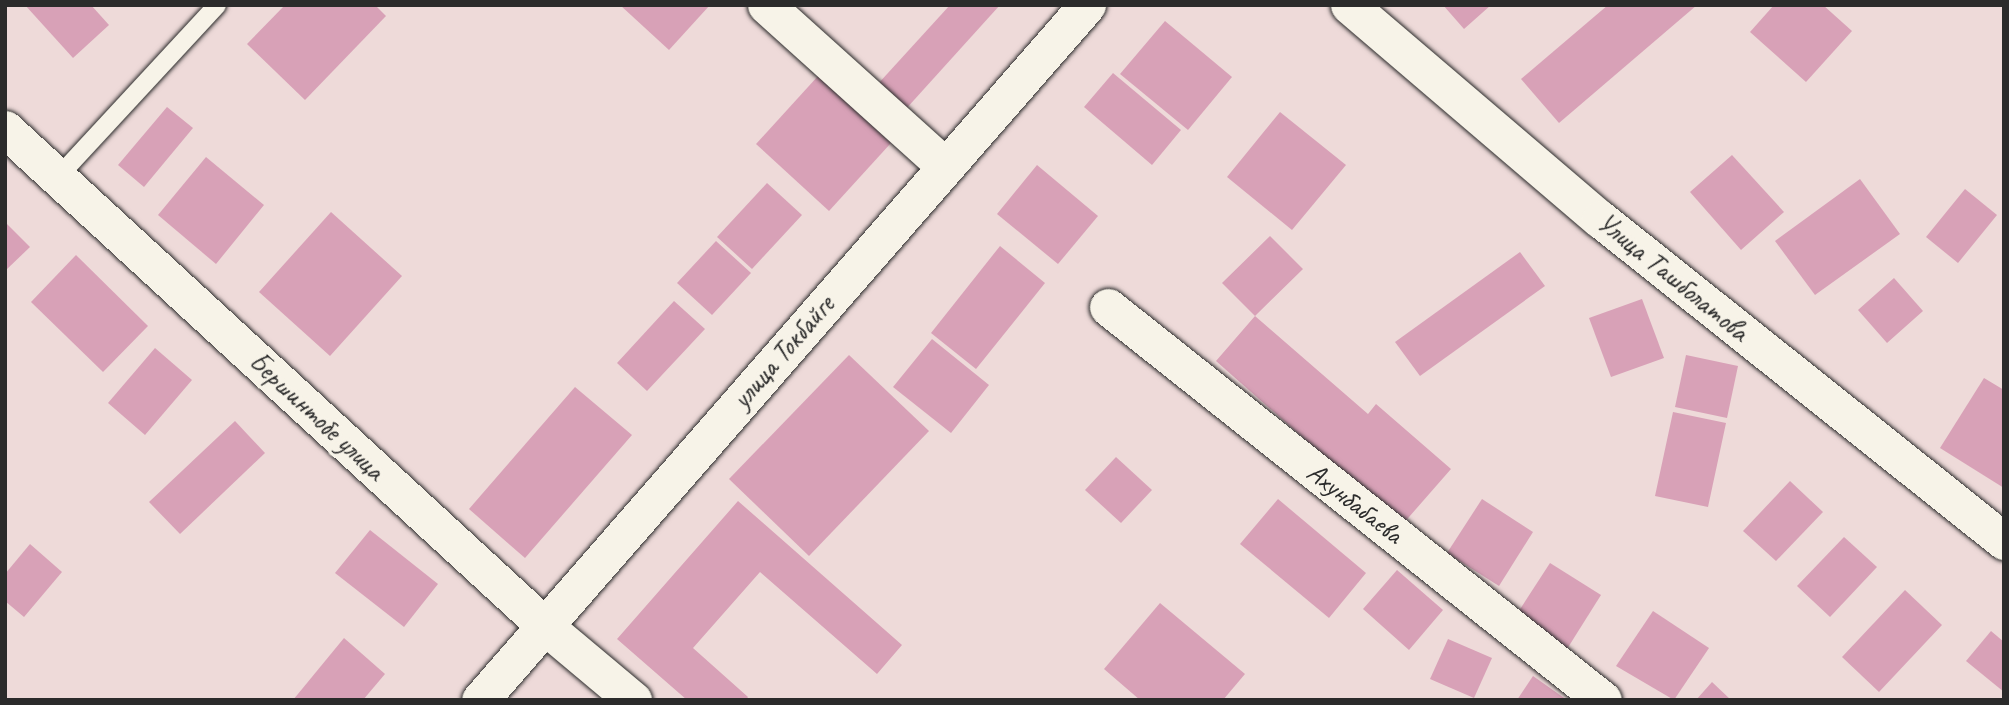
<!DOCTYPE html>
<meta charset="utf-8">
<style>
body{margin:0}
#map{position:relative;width:2009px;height:705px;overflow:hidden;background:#eedad9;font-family:Caveat,sans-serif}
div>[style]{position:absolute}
.building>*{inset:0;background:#d8a1b7}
.roads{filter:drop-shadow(0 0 2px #2b2b2b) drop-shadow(0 0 2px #2b2b2b)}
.lane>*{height:18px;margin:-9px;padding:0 9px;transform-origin:9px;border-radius:9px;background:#f7f3e8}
.street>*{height:37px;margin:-18.5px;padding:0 18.5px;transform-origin:18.5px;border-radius:18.5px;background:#f7f3e8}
span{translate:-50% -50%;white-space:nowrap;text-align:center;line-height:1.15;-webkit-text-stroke:7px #f7f3e8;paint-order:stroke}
.street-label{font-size:28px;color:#2b2b2b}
.frame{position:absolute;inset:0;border:7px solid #2b2b2b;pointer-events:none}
</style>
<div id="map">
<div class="building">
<i style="clip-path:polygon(25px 5px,91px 5px,109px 25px,73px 58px)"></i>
<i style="clip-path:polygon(285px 5px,375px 5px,386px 16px,305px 100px,247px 44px)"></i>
<i style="clip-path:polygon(620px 5px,710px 5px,669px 50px)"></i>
<i style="clip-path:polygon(950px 5px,1000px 5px,905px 110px,877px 85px)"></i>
<i style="clip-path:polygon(1443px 5px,1491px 5px,1464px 29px)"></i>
<i style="clip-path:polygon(1608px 5px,1697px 5px,1559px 123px,1521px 79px)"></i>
<i style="clip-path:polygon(1774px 5px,1823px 5px,1852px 31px,1806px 82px,1750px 32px)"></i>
<i style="clip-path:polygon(1165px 21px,1232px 77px,1188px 130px,1120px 74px)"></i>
<i style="clip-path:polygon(1113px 73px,1181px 130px,1152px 165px,1084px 107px)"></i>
<i style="clip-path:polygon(818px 76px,891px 143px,829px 211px,756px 144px)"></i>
<i style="clip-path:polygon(167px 107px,193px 128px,144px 187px,118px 165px)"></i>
<i style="clip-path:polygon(1280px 112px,1346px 165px,1292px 230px,1227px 177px)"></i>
<i style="clip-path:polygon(1732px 155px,1784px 212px,1741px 250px,1690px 192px)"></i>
<i style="clip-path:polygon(206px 157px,264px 205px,216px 264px,158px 215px)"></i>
<i style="clip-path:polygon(1037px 165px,1098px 216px,1058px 264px,997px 214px)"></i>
<i style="clip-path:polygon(1860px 179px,1900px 234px,1815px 295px,1775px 241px)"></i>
<i style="clip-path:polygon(767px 183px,802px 215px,752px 269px,717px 237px)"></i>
<i style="clip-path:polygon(1965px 189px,1997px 215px,1958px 263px,1926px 237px)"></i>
<i style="clip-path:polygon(331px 212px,402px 276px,330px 356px,259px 292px)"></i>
<i style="clip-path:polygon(5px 222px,30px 247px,5px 271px)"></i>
<i style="clip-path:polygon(1270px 236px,1303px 269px,1255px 316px,1368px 414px,1376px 404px,1451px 469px,1402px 525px,1216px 361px,1255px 316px,1222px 283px)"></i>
<i style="clip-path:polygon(716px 241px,751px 273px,712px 315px,677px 283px)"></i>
<i style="clip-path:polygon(1000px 246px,1045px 283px,976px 369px,931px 333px)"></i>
<i style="clip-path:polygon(1520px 252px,1545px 286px,1420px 376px,1395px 342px)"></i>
<i style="clip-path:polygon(76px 255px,148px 326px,103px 372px,31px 302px)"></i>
<i style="clip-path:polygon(1894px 278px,1923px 311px,1887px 343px,1858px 310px)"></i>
<i style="clip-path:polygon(1642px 299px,1664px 358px,1611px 377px,1589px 318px)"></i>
<i style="clip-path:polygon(674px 301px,705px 329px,647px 391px,617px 363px)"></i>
<i style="clip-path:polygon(932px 339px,989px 385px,951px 433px,893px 387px)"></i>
<i style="clip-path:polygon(155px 348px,192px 380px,145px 435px,108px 403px)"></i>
<i style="clip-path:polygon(849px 355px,929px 431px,809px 556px,729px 479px)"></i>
<i style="clip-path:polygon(1686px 355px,1738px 366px,1727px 418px,1675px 407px)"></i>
<i style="clip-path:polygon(1984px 378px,2004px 390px,2004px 488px,1940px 448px)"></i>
<i style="clip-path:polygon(575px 387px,632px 435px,525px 558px,469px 509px)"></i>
<i style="clip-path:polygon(1673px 412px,1726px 423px,1708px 507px,1655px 496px)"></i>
<i style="clip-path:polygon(235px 421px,265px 453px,180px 534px,149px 502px)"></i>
<i style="clip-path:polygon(1116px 457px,1152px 490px,1121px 523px,1085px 490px)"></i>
<i style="clip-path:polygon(1790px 481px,1823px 512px,1776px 561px,1743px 531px)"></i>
<i style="clip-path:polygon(1278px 499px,1366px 573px,1329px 618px,1240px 544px)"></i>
<i style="clip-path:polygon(1482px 499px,1533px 532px,1499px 586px,1447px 553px)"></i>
<i style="clip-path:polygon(738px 501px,902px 645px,877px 674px,760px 572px,693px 648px,748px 697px,746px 700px,687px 700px,617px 639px)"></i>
<i style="clip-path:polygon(370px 530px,438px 584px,404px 627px,335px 573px)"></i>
<i style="clip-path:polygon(1844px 537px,1877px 567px,1830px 617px,1797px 586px)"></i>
<i style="clip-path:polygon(30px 544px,62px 572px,24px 617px,5px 601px,5px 574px)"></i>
<i style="clip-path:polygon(1550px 563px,1601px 595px,1567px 649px,1515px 617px)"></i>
<i style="clip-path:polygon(1397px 570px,1443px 610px,1409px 650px,1363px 609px)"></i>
<i style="clip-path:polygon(1905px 590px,1942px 625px,1879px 692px,1842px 657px)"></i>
<i style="clip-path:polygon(1160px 603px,1245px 674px,1223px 700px,1140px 700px,1104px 669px)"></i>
<i style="clip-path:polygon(1653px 611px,1709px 648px,1674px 700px,1616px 666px)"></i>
<i style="clip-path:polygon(1991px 631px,2004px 642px,2004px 692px,1966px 661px)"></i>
<i style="clip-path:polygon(344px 638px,385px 674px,363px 700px,293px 700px)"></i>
<i style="clip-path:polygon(1448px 639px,1492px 658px,1474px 698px,1430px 679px)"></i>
<i style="clip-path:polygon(1533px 676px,1567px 700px,1517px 700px)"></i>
<i style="clip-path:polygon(1712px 682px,1731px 700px,1696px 700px)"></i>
</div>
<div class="roads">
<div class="lane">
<i style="left:58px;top:177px;width:234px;rotate:-47.2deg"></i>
</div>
<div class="street">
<i style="left:766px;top:5px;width:241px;rotate:42deg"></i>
<i style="left:1349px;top:5px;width:330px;rotate:40.5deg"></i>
<i style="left:1600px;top:219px;width:517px;rotate:38.56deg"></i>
<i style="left:5px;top:129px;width:735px;rotate:42.63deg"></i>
<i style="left:546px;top:627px;width:114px;rotate:40deg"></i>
<i style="left:1108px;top:307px;width:632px;rotate:38.45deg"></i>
<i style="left:480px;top:700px;width:923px;rotate:-48.87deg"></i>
</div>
</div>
<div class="street-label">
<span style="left:1673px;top:277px;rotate:39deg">Улица Ташболатова</span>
<span style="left:783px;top:352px;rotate:-49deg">улица Токбайге</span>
<span style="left:317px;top:416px;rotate:43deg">Бершинтобе улица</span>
<span style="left:1355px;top:503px;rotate:38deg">Ахунбабаева</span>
</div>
<div class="frame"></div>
</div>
